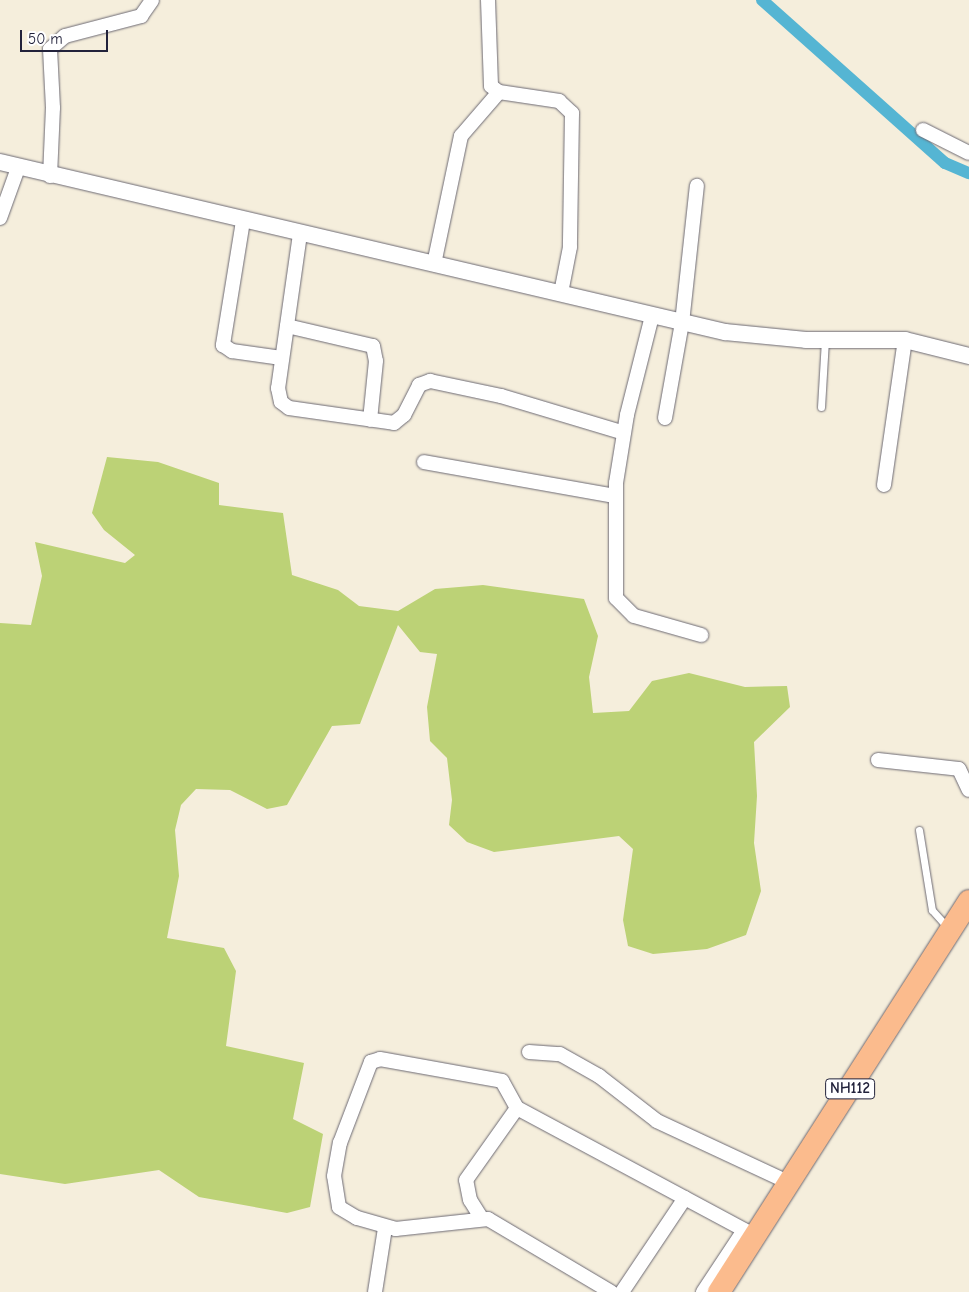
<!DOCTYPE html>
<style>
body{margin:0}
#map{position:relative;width:969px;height:1292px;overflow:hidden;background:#f5eedc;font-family:"Comic Neue",sans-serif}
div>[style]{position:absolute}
.green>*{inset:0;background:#bcd276}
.canal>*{height:12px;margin:-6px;padding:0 6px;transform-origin:6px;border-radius:6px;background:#55b5d3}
.roads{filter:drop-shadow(0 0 1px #6c6973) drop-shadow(0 0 1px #6c6973)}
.service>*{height:7px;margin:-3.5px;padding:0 3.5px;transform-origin:3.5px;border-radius:3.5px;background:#fff}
.minor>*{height:14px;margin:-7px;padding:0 7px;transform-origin:7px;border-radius:7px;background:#fff}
.tertiary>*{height:16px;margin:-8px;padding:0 8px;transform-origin:8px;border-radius:8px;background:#fff}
.trunk>*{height:22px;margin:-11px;padding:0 11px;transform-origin:11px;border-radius:11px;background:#fbbb8d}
span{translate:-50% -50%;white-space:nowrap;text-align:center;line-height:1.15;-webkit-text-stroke:4.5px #fff;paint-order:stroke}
.shield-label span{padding:1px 4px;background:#fff;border:1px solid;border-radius:4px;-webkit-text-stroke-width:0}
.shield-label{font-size:15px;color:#22223b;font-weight:700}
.scale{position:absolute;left:20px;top:30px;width:88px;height:22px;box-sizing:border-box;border:2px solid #22223b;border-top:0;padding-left:6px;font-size:15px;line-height:18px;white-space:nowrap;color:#22223b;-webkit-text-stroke:4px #fff;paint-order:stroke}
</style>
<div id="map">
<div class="green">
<i style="clip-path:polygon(107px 457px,158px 462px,219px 483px,219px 505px,283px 513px,292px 575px,338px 590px,359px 606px,398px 611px,435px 589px,483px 585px,584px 599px,598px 636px,589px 677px,593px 713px,629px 711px,652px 681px,689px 673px,745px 687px,787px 686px,790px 707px,754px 742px,757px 796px,754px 843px,761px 891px,746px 935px,707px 949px,653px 954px,628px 946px,623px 920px,633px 849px,619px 836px,494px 852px,467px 842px,449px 825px,452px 800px,447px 758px,430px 741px,427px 707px,437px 654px,420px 652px,398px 625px,360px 724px,332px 726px,287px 805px,267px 809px,230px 790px,196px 789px,181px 805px,175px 830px,179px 876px,167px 938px,224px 948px,236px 971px,226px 1046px,304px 1063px,293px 1119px,323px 1134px,310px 1207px,287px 1213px,199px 1197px,159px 1170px,65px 1184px,0 1174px,0 623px,31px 625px,42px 576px,35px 542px,125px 563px,135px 555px,104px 530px,92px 513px)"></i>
</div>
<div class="canal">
<i style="left:762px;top:0;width:245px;rotate:41.7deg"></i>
<i style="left:945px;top:163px;width:26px;rotate:23deg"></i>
</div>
<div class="roads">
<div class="service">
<i style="left:821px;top:407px;width:68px;rotate:-86.6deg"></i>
<i style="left:919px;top:830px;width:81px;rotate:80.8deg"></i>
<i style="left:932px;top:910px;width:24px;rotate:48deg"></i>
</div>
<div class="minor">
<i style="left:488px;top:0;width:86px;rotate:88deg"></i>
<i style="left:491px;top:86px;width:10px;rotate:37deg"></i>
<i style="left:499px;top:92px;width:61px;rotate:8.5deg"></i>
<i style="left:559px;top:101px;width:18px;rotate:43deg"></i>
<i style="left:572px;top:113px;width:134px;rotate:90.9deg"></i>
<i style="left:570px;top:247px;width:47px;rotate:101.1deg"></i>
<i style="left:923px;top:130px;width:51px;rotate:26.6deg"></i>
<i style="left:50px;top:176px;width:68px;rotate:-87.5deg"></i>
<i style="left:53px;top:108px;width:59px;rotate:-92.9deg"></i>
<i style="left:50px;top:49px;width:20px;rotate:-41deg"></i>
<i style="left:65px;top:36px;width:79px;rotate:-14.7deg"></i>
<i style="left:141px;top:16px;width:19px;rotate:-55deg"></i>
<i style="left:0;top:218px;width:53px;rotate:-70.2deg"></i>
<i style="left:243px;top:221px;width:126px;rotate:99.2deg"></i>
<i style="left:223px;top:345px;width:11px;rotate:34deg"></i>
<i style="left:232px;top:351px;width:50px;rotate:8deg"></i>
<i style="left:300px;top:234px;width:156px;rotate:98.1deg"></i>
<i style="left:278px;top:388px;width:14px;rotate:78deg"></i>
<i style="left:281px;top:402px;width:10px;rotate:37deg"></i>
<i style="left:289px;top:408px;width:106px;rotate:8.1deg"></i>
<i style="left:394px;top:423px;width:13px;rotate:-39deg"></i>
<i style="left:404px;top:415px;width:34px;rotate:-63deg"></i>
<i style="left:419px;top:385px;width:12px;rotate:-20deg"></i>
<i style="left:430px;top:381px;width:73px;rotate:11.9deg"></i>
<i style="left:501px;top:396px;width:128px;rotate:16.7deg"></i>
<i style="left:434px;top:264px;width:131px;rotate:-78.1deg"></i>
<i style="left:461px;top:136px;width:58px;rotate:-49.2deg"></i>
<i style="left:652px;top:316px;width:102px;rotate:104.2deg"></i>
<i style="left:627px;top:415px;width:69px;rotate:99.2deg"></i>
<i style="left:616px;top:483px;width:115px;rotate:90deg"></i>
<i style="left:616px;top:598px;width:25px;rotate:45deg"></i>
<i style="left:634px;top:616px;width:70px;rotate:15.8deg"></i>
<i style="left:287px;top:326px;width:88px;rotate:13.1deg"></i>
<i style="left:373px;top:346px;width:15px;rotate:79deg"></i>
<i style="left:376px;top:361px;width:59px;rotate:95.8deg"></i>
<i style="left:665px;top:418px;width:97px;rotate:-79.9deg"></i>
<i style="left:682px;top:323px;width:138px;rotate:-83.8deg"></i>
<i style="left:424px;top:462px;width:194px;rotate:10.1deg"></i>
<i style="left:884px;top:485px;width:147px;rotate:-81.8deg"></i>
<i style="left:878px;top:760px;width:81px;rotate:6.3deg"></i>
<i style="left:959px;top:769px;width:23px;rotate:65deg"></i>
<i style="left:529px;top:1052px;width:31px;rotate:4deg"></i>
<i style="left:560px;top:1054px;width:45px;rotate:29.4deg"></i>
<i style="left:599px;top:1076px;width:73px;rotate:37.8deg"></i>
<i style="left:657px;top:1121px;width:147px;rotate:25deg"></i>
<i style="left:482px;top:1219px;width:22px;rotate:-122deg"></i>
<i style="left:470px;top:1200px;width:20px;rotate:-101deg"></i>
<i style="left:466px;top:1180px;width:88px;rotate:-54.7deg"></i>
<i style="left:375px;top:1292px;width:65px;rotate:-81.1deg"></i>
<i style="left:611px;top:1292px;width:143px;rotate:-149.3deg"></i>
<i style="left:488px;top:1219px;width:93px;rotate:173.8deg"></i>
<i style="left:396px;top:1229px;width:41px;rotate:-164.2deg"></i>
<i style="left:357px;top:1218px;width:21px;rotate:-149deg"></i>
<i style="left:339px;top:1207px;width:31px;rotate:-99deg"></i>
<i style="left:334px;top:1176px;width:34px;rotate:-80deg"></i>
<i style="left:340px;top:1143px;width:87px;rotate:-69.1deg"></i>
<i style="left:371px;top:1062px;width:9px;rotate:-18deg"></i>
<i style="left:380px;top:1059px;width:124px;rotate:10.2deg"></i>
<i style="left:502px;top:1081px;width:31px;rotate:61deg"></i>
<i style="left:517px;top:1108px;width:271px;rotate:28.2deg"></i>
<i style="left:622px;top:1292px;width:113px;rotate:-56.2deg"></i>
<i style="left:703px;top:1292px;width:74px;rotate:-56.5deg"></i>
</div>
<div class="tertiary">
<i style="left:0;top:162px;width:745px;rotate:13.2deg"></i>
<i style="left:725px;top:332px;width:81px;rotate:5.6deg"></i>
<i style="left:806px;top:340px;width:99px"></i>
<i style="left:905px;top:340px;width:66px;rotate:14deg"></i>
</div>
<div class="trunk">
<i style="left:719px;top:1292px;width:464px;rotate:-57.4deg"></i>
</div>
</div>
<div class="shield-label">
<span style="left:850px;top:1089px">NH112</span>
</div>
<div class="scale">50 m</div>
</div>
